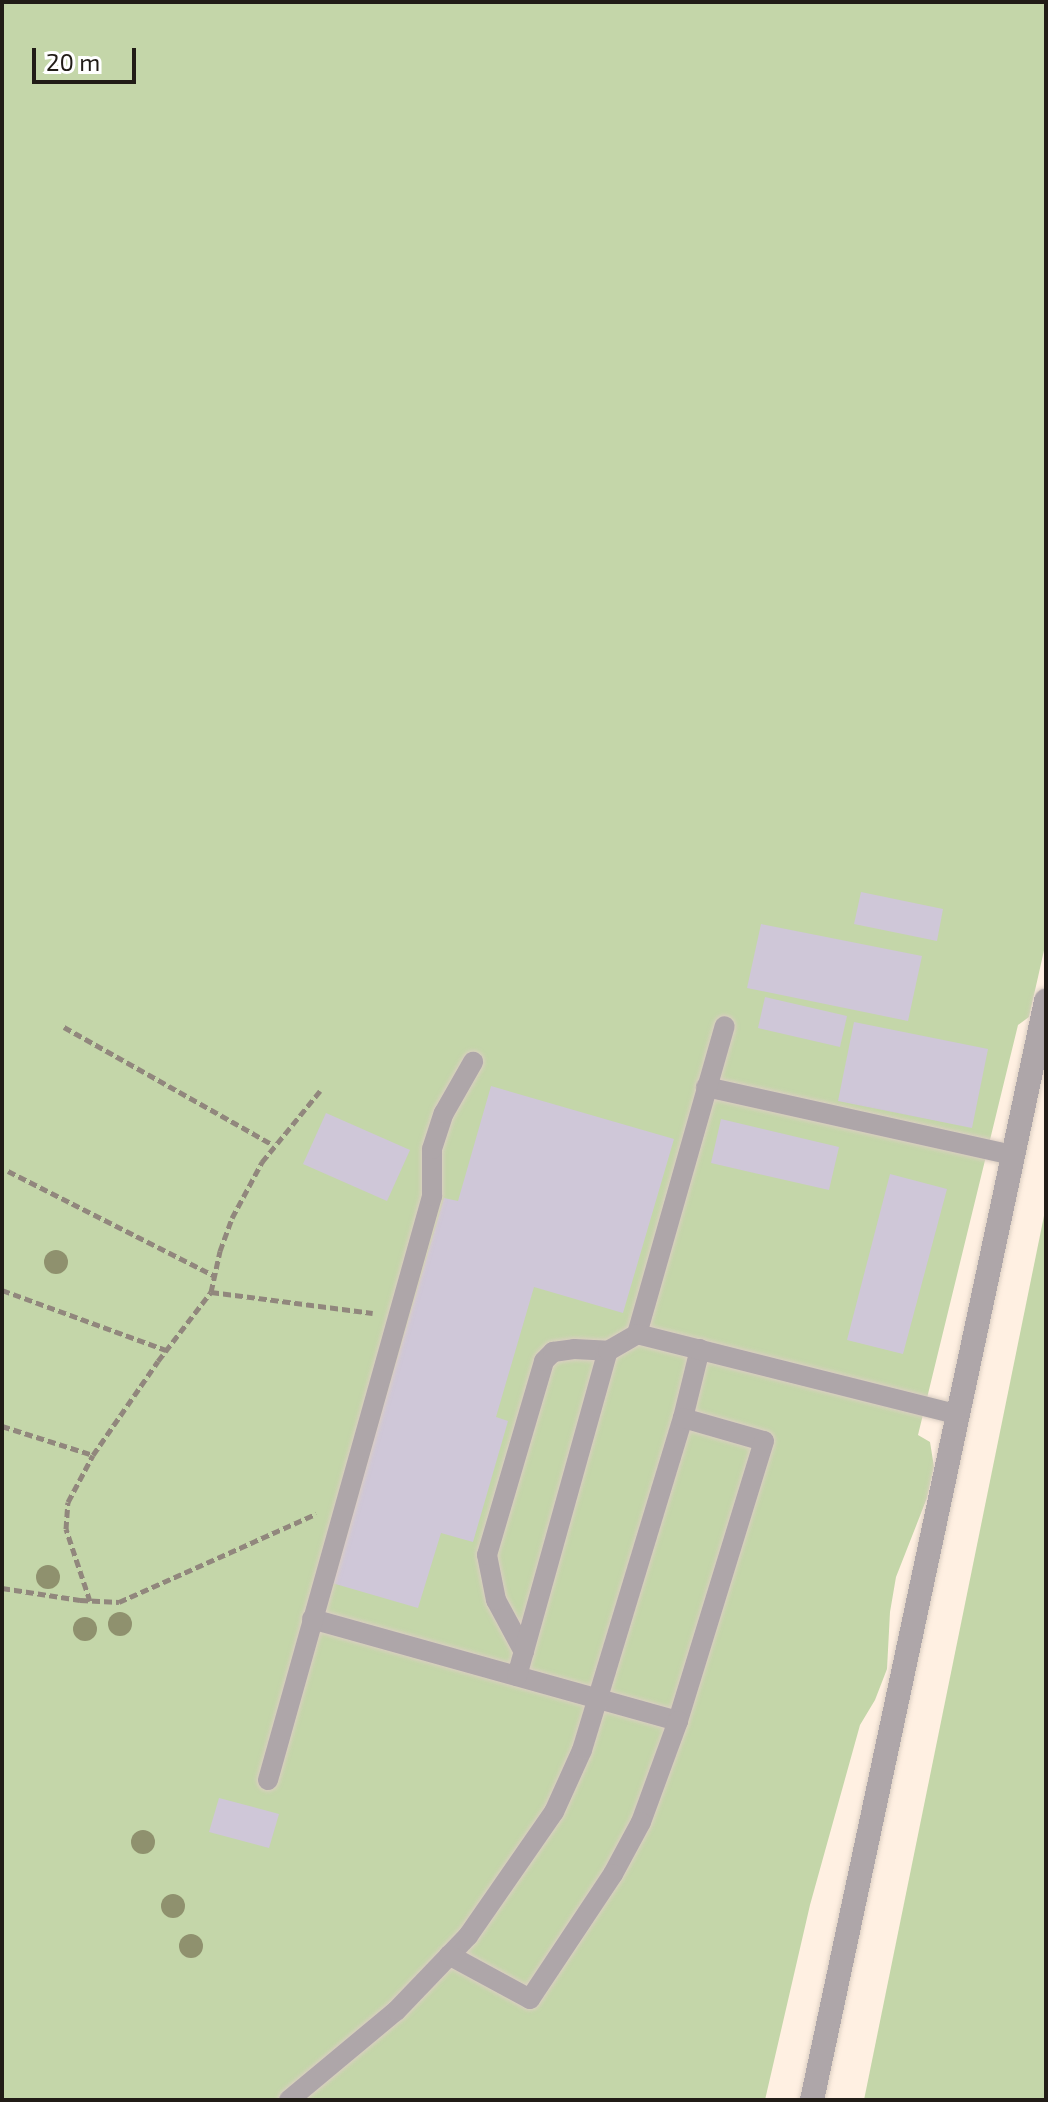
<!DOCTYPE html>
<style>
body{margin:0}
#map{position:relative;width:1048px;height:2102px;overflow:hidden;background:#fff0e2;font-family:"Exo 2",sans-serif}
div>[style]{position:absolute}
.green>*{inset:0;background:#c4d6a9}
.building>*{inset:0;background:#cfc7d8}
.path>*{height:5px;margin-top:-2.5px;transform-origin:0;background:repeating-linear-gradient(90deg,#91877d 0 8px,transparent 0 12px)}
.roads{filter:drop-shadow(0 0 2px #dbcec2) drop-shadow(0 0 2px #dbcec2)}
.service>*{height:20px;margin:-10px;padding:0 10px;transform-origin:10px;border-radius:10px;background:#aea6a9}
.tertiary>*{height:24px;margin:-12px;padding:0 12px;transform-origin:12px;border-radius:12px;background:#aea6a9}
.trees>*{width:24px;height:24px;margin:-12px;border-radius:50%;background:#8f916e}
span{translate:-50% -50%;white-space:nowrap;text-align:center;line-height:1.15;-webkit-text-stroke:7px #fff;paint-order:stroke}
.frame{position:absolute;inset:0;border:4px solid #211c17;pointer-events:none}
.scale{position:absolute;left:32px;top:48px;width:104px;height:36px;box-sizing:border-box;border:4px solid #211c17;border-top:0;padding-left:10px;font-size:24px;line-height:28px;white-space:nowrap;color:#211c17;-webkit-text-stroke:6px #fff;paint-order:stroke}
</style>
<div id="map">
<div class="green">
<i style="clip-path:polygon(2px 2px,1046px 2px,1045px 946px,1029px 1017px,1018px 1025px,918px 1435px,930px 1442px,934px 1467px,927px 1498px,896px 1577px,890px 1612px,887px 1669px,875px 1700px,860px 1725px,810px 1905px,765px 2100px,2px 2100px)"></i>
<i style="clip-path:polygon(1046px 1206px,1046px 2100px,864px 2100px)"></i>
</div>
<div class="building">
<i style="clip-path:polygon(861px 892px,943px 909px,937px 941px,854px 924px)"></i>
<i style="clip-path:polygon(761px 924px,922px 956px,908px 1021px,747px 988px)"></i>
<i style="clip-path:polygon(765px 997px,847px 1016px,840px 1047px,758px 1028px)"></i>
<i style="clip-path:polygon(854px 1022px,988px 1049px,972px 1128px,838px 1101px)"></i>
<i style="clip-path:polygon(491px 1086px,674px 1139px,623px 1313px,534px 1287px,496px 1417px,508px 1421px,473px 1542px,441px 1533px,418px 1608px,332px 1583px,444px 1198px,458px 1201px)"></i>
<i style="clip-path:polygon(326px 1113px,410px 1150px,387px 1201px,303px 1164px)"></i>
<i style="clip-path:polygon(721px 1119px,839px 1147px,829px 1190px,711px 1163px)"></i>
<i style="clip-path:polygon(890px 1174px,947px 1189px,903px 1354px,847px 1340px)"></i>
<i style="clip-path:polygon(219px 1798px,279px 1814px,269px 1848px,209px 1832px)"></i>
</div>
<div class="path">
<i style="left:64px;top:1027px;width:240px;rotate:29.4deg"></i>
<i style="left:8px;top:1171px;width:232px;rotate:26.9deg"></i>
<i style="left:2px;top:1290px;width:175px;rotate:20.1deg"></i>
<i style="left:211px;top:1292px;width:163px;rotate:7.4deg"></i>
<i style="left:2px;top:1426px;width:96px;rotate:17.7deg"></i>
<i style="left:2px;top:1588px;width:79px;rotate:8.7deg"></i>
<i style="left:80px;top:1600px;width:39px;rotate:3deg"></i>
<i style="left:119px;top:1602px;width:216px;rotate:-24.1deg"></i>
<i style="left:90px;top:1601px;width:76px;rotate:-108.4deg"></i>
<i style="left:66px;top:1529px;width:27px;rotate:-86deg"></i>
<i style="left:68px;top:1502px;width:53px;rotate:-62deg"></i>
<i style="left:93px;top:1455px;width:114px;rotate:-55.3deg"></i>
<i style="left:158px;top:1361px;width:87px;rotate:-52.5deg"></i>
<i style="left:211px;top:1292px;width:42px;rotate:-77.6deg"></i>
<i style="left:220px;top:1251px;width:35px;rotate:-70deg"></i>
<i style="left:232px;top:1218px;width:64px;rotate:-61.8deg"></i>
<i style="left:262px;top:1162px;width:92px;rotate:-50.8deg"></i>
</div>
<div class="roads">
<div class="service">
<i style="left:706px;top:1087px;width:313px;rotate:12.5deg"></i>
<i style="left:637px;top:1334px;width:320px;rotate:-74.1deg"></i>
<i style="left:683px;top:1418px;width:71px;rotate:-76.2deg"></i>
<i style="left:312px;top:1619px;width:380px;rotate:15.6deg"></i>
<i style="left:524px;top:1652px;width:59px;rotate:-118.3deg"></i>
<i style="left:496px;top:1600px;width:46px;rotate:-101.3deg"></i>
<i style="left:487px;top:1555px;width:202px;rotate:-73.6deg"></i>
<i style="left:544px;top:1361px;width:13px;rotate:-45deg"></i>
<i style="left:553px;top:1352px;width:21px;rotate:-8deg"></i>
<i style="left:574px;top:1349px;width:34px;rotate:3deg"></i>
<i style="left:517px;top:1676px;width:337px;rotate:-74.4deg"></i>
<i style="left:608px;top:1351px;width:34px;rotate:-30deg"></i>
<i style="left:637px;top:1334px;width:329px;rotate:14.1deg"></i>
<i style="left:268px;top:1780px;width:607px;rotate:-74.31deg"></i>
<i style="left:432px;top:1196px;width:47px;rotate:-90deg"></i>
<i style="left:432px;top:1149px;width:38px;rotate:-72deg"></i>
<i style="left:444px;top:1113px;width:59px;rotate:-60.4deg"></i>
<i style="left:289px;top:2100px;width:139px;rotate:-39.8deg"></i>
<i style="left:396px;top:2011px;width:104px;rotate:-46.2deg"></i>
<i style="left:468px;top:1936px;width:151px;rotate:-55.3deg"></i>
<i style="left:554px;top:1812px;width:68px;rotate:-65.7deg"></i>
<i style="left:582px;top:1750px;width:347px;rotate:-73.1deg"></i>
<i style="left:683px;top:1418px;width:84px;rotate:15.9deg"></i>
<i style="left:764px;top:1441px;width:293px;rotate:107.1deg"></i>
<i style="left:678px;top:1721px;width:108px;rotate:110.1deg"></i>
<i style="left:641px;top:1822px;width:59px;rotate:118.3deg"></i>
<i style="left:613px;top:1874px;width:150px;rotate:123.6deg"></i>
<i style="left:530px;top:1999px;width:92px;rotate:-151.5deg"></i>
</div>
<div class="tertiary">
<i style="left:812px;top:2100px;width:1124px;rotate:-77.98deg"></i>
</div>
</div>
<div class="trees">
<i style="left:56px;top:1262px"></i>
<i style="left:48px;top:1577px"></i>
<i style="left:120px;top:1624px"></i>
<i style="left:85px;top:1629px"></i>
<i style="left:143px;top:1842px"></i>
<i style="left:173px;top:1906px"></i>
<i style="left:191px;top:1946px"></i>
</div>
<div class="frame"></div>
<div class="scale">20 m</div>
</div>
